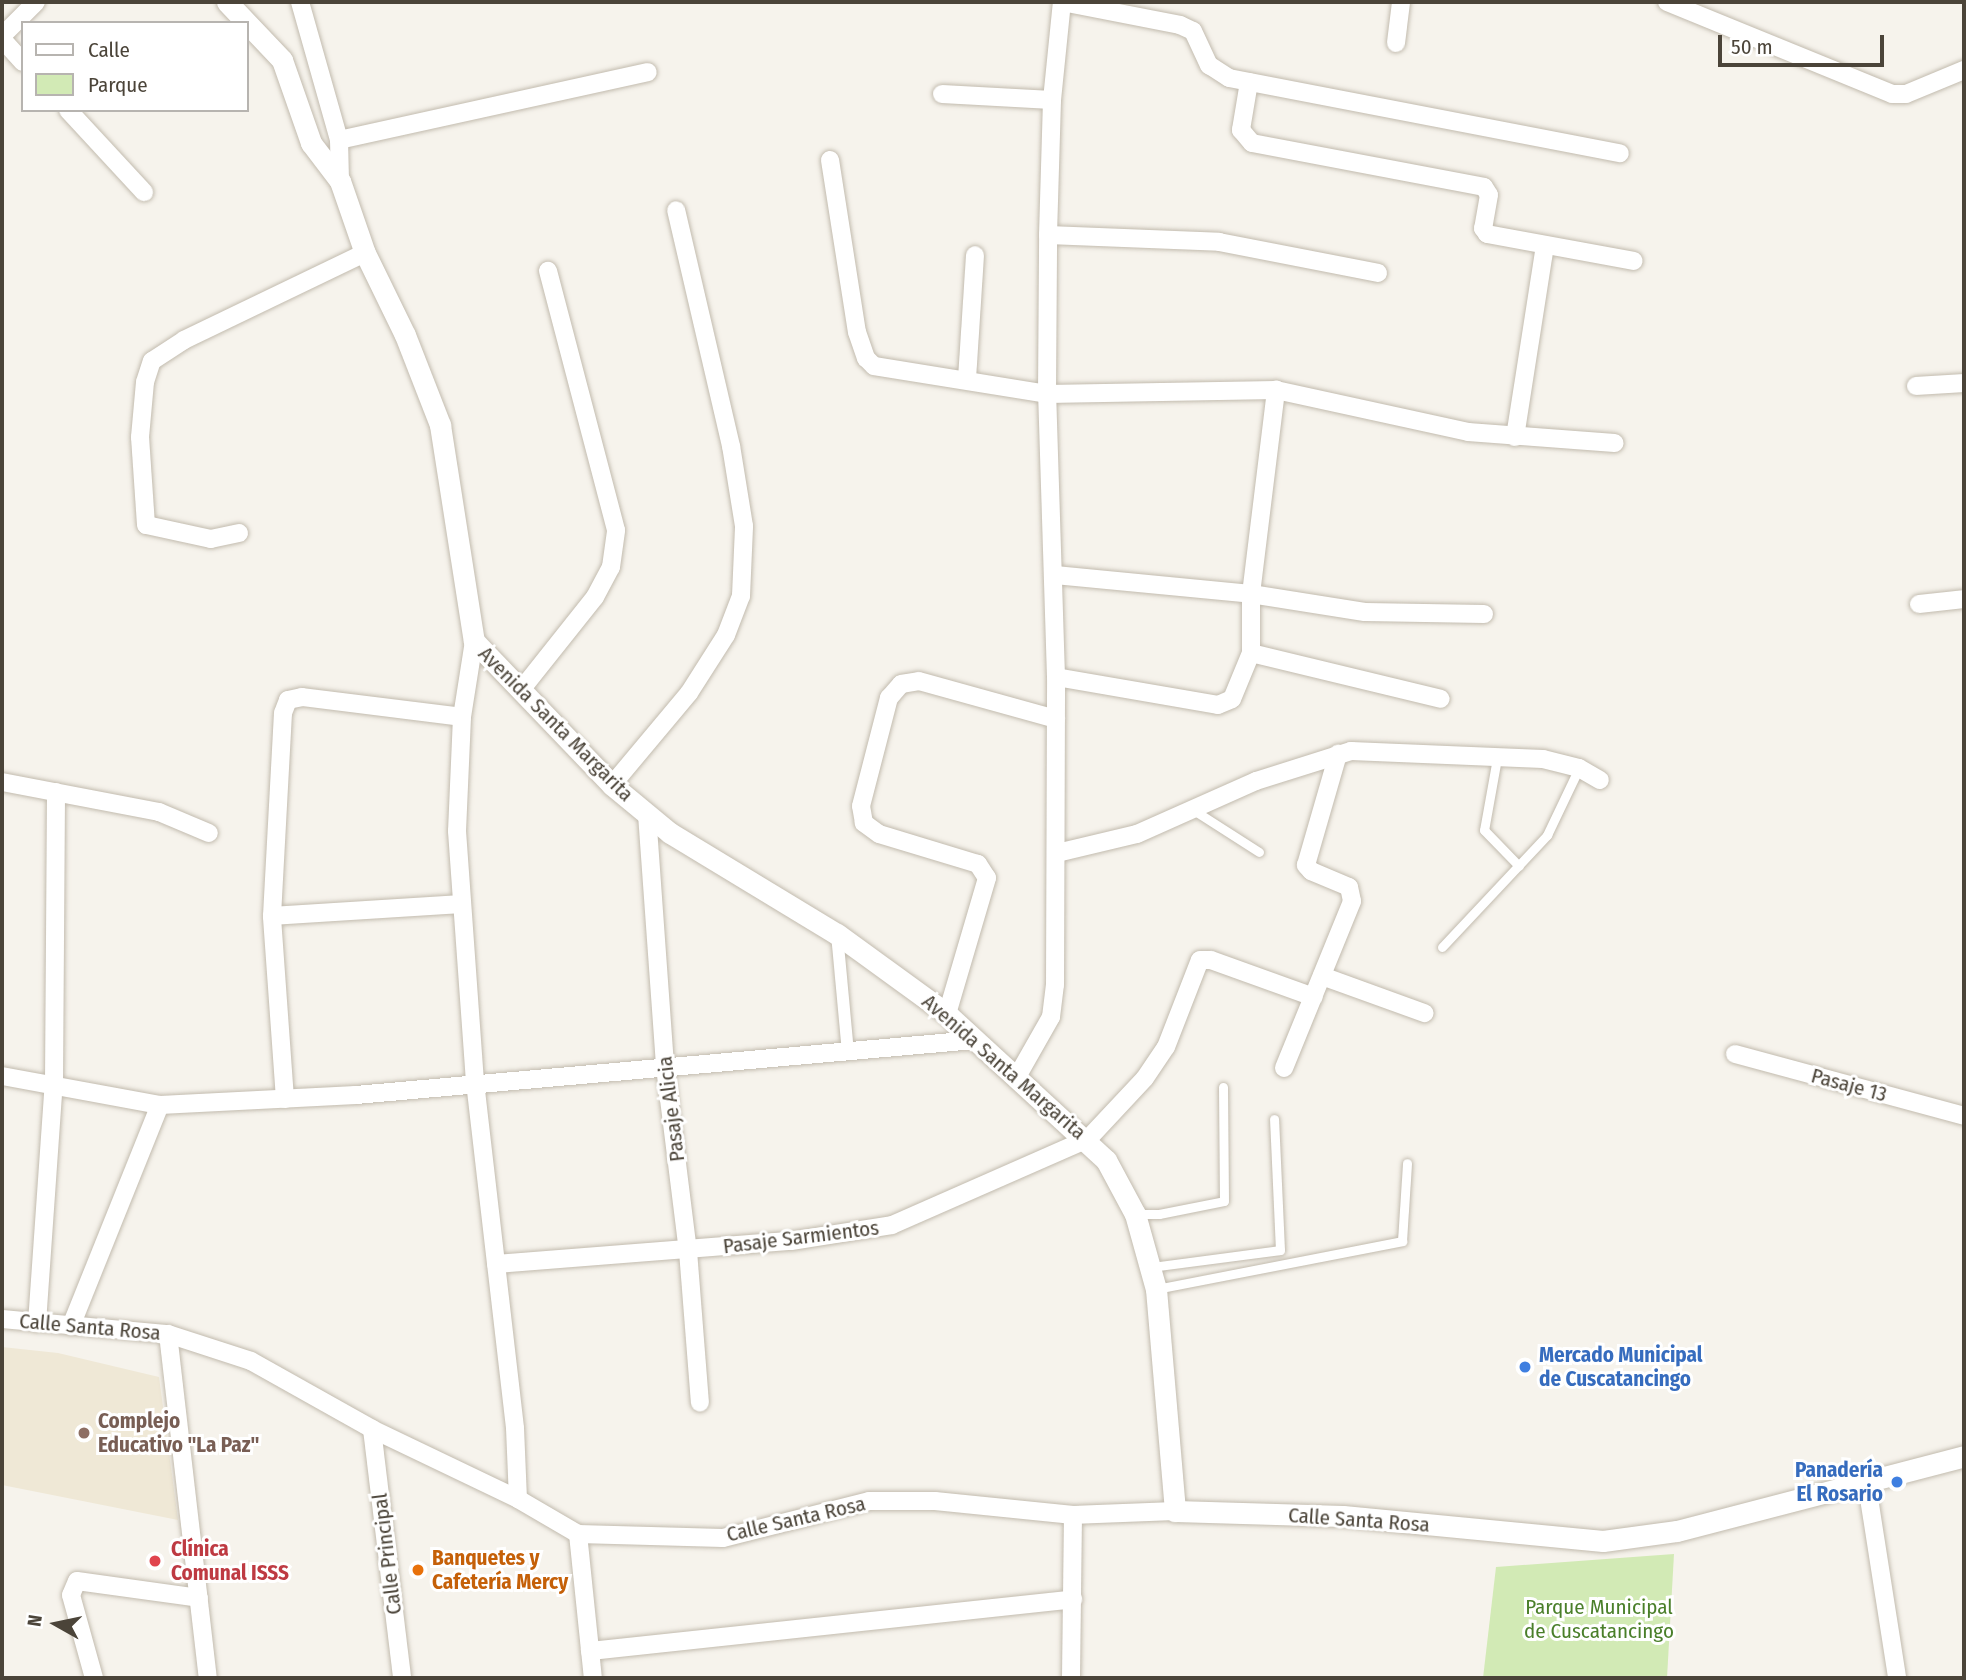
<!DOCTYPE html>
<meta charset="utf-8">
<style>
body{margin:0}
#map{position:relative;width:1966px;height:1680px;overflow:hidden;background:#f6f3ec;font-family:"Fira Sans Condensed",sans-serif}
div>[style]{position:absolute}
.education>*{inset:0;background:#efe8d6}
.green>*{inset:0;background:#d2eab5}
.roads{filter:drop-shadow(0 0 2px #c2bbae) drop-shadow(0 0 2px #c2bbae)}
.service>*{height:9px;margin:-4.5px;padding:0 4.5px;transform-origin:4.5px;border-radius:4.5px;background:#fff}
.pedestrian>*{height:12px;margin:-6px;padding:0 6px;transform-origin:6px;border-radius:6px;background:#fff}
.minor>*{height:18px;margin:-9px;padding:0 9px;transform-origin:9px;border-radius:9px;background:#fff}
.tertiary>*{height:21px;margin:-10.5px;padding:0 10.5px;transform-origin:10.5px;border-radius:10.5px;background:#fff}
.dots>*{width:19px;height:19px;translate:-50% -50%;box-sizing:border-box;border:4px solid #fff;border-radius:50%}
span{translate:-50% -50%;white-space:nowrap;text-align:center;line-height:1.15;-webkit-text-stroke:6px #fff;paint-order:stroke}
.street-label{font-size:21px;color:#4b4439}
.shop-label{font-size:21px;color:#366cbe;font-weight:700}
.left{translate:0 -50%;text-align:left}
.right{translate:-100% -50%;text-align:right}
.education-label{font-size:21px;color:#785e54;font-weight:700}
.health-label{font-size:21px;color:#be3a42;font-weight:700}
.food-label{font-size:21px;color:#c56008;font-weight:700}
.park-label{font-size:21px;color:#4a7f2a}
.frame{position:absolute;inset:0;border:4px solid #4b4439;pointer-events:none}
.legend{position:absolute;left:21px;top:21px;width:228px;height:91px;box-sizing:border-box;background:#fff;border:2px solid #b7b4b0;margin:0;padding:9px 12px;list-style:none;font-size:21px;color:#4b4439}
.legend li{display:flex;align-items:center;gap:14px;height:35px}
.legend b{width:35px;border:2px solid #b7b4b0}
.north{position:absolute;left:21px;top:1589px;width:70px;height:70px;-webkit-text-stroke:5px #fff;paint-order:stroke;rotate:279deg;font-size:19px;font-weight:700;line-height:28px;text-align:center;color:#4b4439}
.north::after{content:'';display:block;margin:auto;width:24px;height:32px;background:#4b4439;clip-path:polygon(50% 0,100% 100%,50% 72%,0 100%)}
.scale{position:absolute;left:1718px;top:35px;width:166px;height:32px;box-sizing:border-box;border:4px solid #4b4439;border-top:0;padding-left:9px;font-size:21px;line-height:24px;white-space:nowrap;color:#4b4439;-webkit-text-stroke:5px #fff;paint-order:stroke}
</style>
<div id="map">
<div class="education">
<i style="clip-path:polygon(2px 1347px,58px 1353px,159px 1377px,178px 1520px,2px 1485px)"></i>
</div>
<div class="green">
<i style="clip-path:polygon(1674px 1554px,1667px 1678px,1483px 1678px,1496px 1567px)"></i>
</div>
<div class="roads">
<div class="service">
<i style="left:1497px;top:758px;width:73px;rotate:100.2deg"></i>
<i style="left:1484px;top:830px;width:50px;rotate:45.8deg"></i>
<i style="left:1195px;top:811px;width:76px;rotate:32.6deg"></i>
<i style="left:1442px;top:947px;width:154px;rotate:-46.8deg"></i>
<i style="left:1547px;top:835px;width:74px;rotate:-64.5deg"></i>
<i style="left:1136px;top:1214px;width:23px"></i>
<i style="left:1159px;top:1214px;width:66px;rotate:-11.3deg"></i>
<i style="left:1224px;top:1201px;width:114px;rotate:-90.5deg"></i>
<i style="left:1151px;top:1267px;width:130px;rotate:-7.5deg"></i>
<i style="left:1280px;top:1250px;width:131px;rotate:-92.6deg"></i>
<i style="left:1156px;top:1289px;width:251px;rotate:-11deg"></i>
<i style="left:1402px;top:1241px;width:78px;rotate:-86.3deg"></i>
</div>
<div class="pedestrian">
<i style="left:837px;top:934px;width:119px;rotate:84.7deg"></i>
</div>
<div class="minor">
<i style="left:300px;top:2px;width:143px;rotate:74.2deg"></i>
<i style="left:339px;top:140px;width:41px;rotate:88.6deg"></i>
<i style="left:1062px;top:2px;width:120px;rotate:11deg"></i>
<i style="left:1180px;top:25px;width:14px;rotate:25deg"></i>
<i style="left:1193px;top:31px;width:38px;rotate:65deg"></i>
<i style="left:1209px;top:65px;width:24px;rotate:33deg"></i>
<i style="left:1229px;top:78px;width:398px;rotate:10.9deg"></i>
<i style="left:1667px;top:2px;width:243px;rotate:22.2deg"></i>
<i style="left:1892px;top:94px;width:14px"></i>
<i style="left:1906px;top:94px;width:63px;rotate:-22.5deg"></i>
<i style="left:2px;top:36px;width:48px;rotate:-45deg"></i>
<i style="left:2px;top:39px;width:31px;rotate:48deg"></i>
<i style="left:1396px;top:43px;width:41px;rotate:-83deg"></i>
<i style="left:1249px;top:82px;width:49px;rotate:99.5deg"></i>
<i style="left:1241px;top:130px;width:17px;rotate:50deg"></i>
<i style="left:1252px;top:143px;width:236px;rotate:10.7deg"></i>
<i style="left:1484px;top:187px;width:9px;rotate:58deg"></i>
<i style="left:1489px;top:195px;width:34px;rotate:100deg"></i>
<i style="left:1483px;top:228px;width:7px;rotate:56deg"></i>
<i style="left:1487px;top:234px;width:149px;rotate:10.4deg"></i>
<i style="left:942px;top:94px;width:110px;rotate:3.1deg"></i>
<i style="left:68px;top:110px;width:112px;rotate:47.2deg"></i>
<i style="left:339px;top:140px;width:316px;rotate:-12.4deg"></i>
<i style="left:830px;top:160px;width:174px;rotate:81.1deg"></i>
<i style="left:857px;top:332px;width:28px;rotate:71deg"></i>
<i style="left:866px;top:358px;width:11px;rotate:45deg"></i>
<i style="left:874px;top:366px;width:175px;rotate:9.2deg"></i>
<i style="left:1047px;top:394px;width:229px;rotate:-1deg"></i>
<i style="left:1276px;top:390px;width:197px;rotate:12.3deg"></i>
<i style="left:1468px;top:432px;width:147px;rotate:4.3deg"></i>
<i style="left:1048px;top:235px;width:171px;rotate:2.3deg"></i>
<i style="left:1219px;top:242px;width:162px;rotate:11deg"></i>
<i style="left:967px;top:379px;width:124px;rotate:-86.3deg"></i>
<i style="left:1916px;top:386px;width:48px;rotate:-3.6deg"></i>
<i style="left:1515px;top:437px;width:194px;rotate:-81.1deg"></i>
<i style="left:239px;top:533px;width:29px;rotate:168deg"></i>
<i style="left:211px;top:539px;width:66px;rotate:-167.8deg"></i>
<i style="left:146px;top:525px;width:88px;rotate:-93.9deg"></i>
<i style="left:140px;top:437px;width:55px;rotate:-84.8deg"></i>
<i style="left:145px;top:382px;width:22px;rotate:-72deg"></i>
<i style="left:152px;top:361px;width:38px;rotate:-33deg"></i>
<i style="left:184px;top:340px;width:201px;rotate:-25.7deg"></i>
<i style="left:1055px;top:575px;width:197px;rotate:5.5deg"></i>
<i style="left:1251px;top:594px;width:115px;rotate:9deg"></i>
<i style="left:1365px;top:612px;width:119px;rotate:1deg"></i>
<i style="left:1919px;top:604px;width:45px;rotate:-6.3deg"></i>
<i style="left:474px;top:641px;width:77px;rotate:99deg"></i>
<i style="left:462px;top:717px;width:114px;rotate:92.5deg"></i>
<i style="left:457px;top:831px;width:252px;rotate:85.9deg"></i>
<i style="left:475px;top:1082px;width:348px;rotate:83.4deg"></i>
<i style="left:515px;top:1428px;width:71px;rotate:87.6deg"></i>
<i style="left:1251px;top:653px;width:195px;rotate:13.6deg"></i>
<i style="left:1056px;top:677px;width:164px;rotate:9.8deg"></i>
<i style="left:1218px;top:705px;width:15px;rotate:-23deg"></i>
<i style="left:1232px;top:699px;width:50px;rotate:-67.6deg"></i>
<i style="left:1251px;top:653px;width:59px;rotate:-90deg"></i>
<i style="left:1251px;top:594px;width:206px;rotate:-83deg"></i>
<i style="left:521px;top:690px;width:119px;rotate:-51.5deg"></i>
<i style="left:595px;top:597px;width:34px;rotate:-62deg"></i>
<i style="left:611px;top:567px;width:37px;rotate:-82deg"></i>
<i style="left:616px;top:530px;width:268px;rotate:-104.7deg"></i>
<i style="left:2px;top:782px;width:160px;rotate:10.8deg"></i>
<i style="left:159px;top:812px;width:54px;rotate:22.8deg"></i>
<i style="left:612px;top:785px;width:120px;rotate:-50.1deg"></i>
<i style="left:689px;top:693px;width:69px;rotate:-57.5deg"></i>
<i style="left:726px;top:635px;width:42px;rotate:-69deg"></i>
<i style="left:741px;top:596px;width:70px;rotate:-87.5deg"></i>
<i style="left:744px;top:526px;width:81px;rotate:-99.2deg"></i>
<i style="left:731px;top:446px;width:242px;rotate:-103.1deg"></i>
<i style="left:647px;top:814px;width:254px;rotate:85.9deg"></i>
<i style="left:665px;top:1067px;width:185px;rotate:82.9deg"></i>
<i style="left:688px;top:1251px;width:152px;rotate:85.5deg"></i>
<i style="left:1057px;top:853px;width:82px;rotate:-13.4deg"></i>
<i style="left:1137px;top:834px;width:130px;rotate:-24deg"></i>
<i style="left:1256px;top:781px;width:100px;rotate:-17.5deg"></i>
<i style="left:1351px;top:751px;width:192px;rotate:2.4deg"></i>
<i style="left:1543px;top:759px;width:37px;rotate:14deg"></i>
<i style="left:1579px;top:768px;width:24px;rotate:30deg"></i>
<i style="left:272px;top:916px;width:189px;rotate:-3.6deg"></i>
<i style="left:1322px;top:976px;width:109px;rotate:19.9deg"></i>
<i style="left:947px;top:1014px;width:142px;rotate:-73.6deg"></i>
<i style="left:987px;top:878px;width:17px;rotate:-123deg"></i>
<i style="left:978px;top:864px;width:103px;rotate:-163.1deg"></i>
<i style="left:879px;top:834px;width:19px;rotate:-144deg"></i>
<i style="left:864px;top:823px;width:17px;rotate:-100deg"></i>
<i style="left:861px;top:806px;width:112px;rotate:-75.5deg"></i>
<i style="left:889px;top:698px;width:18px;rotate:-49deg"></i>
<i style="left:901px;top:684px;width:18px;rotate:-9deg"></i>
<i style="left:919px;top:681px;width:142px;rotate:15.5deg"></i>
<i style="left:1735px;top:1054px;width:237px;rotate:15.1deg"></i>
<i style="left:1284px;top:1068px;width:180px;rotate:-67.8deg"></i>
<i style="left:1352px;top:901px;width:14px;rotate:-102deg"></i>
<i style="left:1349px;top:887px;width:41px;rotate:-157.2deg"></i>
<i style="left:1311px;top:871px;width:8px;rotate:-130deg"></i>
<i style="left:1306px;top:865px;width:116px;rotate:-73.9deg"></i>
<i style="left:1018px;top:1075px;width:67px;rotate:-60.4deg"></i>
<i style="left:1051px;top:1017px;width:32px;rotate:-83deg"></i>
<i style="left:1055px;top:985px;width:308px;rotate:-89.8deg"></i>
<i style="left:1056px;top:677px;width:283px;rotate:-91.8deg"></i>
<i style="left:1047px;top:394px;width:159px;rotate:-89.6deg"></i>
<i style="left:1048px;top:235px;width:135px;rotate:-88.3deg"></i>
<i style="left:1052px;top:100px;width:99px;rotate:-84.2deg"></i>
<i style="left:2px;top:1076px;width:161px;rotate:10.4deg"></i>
<i style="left:160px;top:1105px;width:196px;rotate:-2.9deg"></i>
<i style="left:356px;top:1095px;width:621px;rotate:-5.08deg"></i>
<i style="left:285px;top:1099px;width:183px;rotate:-94.1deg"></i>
<i style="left:272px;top:916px;width:203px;rotate:-86.9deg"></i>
<i style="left:283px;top:713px;width:14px;rotate:-69deg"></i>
<i style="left:288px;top:700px;width:14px;rotate:-12deg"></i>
<i style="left:302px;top:697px;width:161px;rotate:7.1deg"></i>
<i style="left:496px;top:1264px;width:296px;rotate:-4.5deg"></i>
<i style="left:791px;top:1241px;width:102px;rotate:-9deg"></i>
<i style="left:892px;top:1225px;width:214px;rotate:-23.7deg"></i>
<i style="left:1088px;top:1139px;width:83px;rotate:-46.9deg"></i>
<i style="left:1145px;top:1078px;width:37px;rotate:-56deg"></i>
<i style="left:1166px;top:1047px;width:93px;rotate:-68.7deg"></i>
<i style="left:1200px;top:960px;width:11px"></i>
<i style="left:1211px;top:960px;width:109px;rotate:19.8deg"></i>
<i style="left:2px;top:1319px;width:167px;rotate:5.2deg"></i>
<i style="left:168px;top:1334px;width:87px;rotate:18deg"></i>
<i style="left:251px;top:1361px;width:139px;rotate:29.3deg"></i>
<i style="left:372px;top:1429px;width:162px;rotate:25.6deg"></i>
<i style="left:518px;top:1499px;width:69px;rotate:30.3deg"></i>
<i style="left:578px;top:1534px;width:145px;rotate:1.6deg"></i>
<i style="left:723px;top:1538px;width:151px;rotate:-14.2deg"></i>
<i style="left:869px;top:1501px;width:66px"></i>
<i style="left:935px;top:1501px;width:139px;rotate:5.8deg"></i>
<i style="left:1073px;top:1515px;width:102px;rotate:-2.2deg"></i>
<i style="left:37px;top:1323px;width:242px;rotate:-86deg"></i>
<i style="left:54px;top:1082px;width:290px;rotate:-89.6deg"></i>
<i style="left:71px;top:1326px;width:238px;rotate:-68.1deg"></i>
<i style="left:168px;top:1334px;width:346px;rotate:83.4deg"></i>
<i style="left:372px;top:1429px;width:251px;rotate:83.1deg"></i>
<i style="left:1866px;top:1479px;width:201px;rotate:81.1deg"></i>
<i style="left:578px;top:1534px;width:145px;rotate:84.1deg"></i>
<i style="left:590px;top:1651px;width:486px;rotate:-6.1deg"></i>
<i style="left:94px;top:1678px;width:86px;rotate:-105.5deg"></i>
<i style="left:71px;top:1595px;width:15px;rotate:-67deg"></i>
<i style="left:77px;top:1581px;width:123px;rotate:7.9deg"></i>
<i style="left:1071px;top:1678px;width:163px;rotate:-89.3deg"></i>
</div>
<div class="tertiary">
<i style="left:227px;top:2px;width:80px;rotate:46.5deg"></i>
<i style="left:282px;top:60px;width:88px;rotate:70.7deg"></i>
<i style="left:311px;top:143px;width:48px;rotate:52.7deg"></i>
<i style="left:340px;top:181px;width:76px;rotate:70.9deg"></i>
<i style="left:365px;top:253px;width:91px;rotate:64deg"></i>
<i style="left:405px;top:335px;width:97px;rotate:68.7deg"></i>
<i style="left:440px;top:425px;width:219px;rotate:81.1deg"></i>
<i style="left:474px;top:641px;width:199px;rotate:46.2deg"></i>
<i style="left:612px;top:785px;width:75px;rotate:39.6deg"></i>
<i style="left:670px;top:833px;width:195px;rotate:31.2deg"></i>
<i style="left:837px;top:934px;width:136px;rotate:36deg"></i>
<i style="left:947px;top:1014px;width:216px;rotate:42.6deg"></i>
<i style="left:1106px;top:1160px;width:61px;rotate:61.8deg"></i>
<i style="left:1135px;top:1214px;width:78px;rotate:74.4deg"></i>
<i style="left:1156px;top:1289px;width:223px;rotate:85.1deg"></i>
<i style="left:1175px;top:1511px;width:168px;rotate:1.7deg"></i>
<i style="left:1343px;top:1516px;width:261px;rotate:5.5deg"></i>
<i style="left:1603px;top:1541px;width:75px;rotate:-7.7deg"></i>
<i style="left:1677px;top:1531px;width:297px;rotate:-14.6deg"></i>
</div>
</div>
<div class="dots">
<i style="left:1525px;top:1367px;background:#3f7fe0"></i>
<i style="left:84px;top:1433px;background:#8d6e63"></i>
<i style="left:1897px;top:1482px;background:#3f7fe0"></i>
<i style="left:155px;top:1561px;background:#e0444e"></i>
<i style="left:418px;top:1570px;background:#e8710a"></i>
</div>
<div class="street-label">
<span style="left:556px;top:724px;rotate:45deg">Avenida Santa Margarita</span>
<span style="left:1004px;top:1067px;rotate:41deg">Avenida Santa Margarita</span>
<span style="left:1849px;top:1085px;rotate:15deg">Pasaje 13</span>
<span style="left:671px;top:1109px;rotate:-97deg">Pasaje Alicia</span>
<span style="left:801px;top:1237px;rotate:-7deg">Pasaje Sarmientos</span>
<span style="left:90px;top:1327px;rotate:5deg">Calle Santa Rosa</span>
<span style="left:796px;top:1519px;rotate:-13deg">Calle Santa Rosa</span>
<span style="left:1359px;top:1520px;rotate:4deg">Calle Santa Rosa</span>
<span style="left:387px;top:1554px;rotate:-97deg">Calle Principal</span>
</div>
<div class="shop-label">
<span class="left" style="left:1539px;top:1367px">Mercado Municipal<br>de Cuscatancingo</span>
<span class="right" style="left:1883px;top:1482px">Panadería<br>El Rosario</span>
</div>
<div class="education-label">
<span class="left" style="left:98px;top:1433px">Complejo<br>Educativo "La Paz"</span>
</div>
<div class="health-label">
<span class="left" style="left:171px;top:1561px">Clínica<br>Comunal ISSS</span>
</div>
<div class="food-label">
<span class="left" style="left:432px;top:1570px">Banquetes y<br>Cafetería Mercy</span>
</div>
<div class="park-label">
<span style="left:1599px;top:1619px">Parque Municipal<br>de Cuscatancingo</span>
</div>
<div class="frame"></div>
<ul class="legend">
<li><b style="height:9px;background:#fff"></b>Calle</li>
<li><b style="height:19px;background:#d2eab5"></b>Parque</li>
</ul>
<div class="north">N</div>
<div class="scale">50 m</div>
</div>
